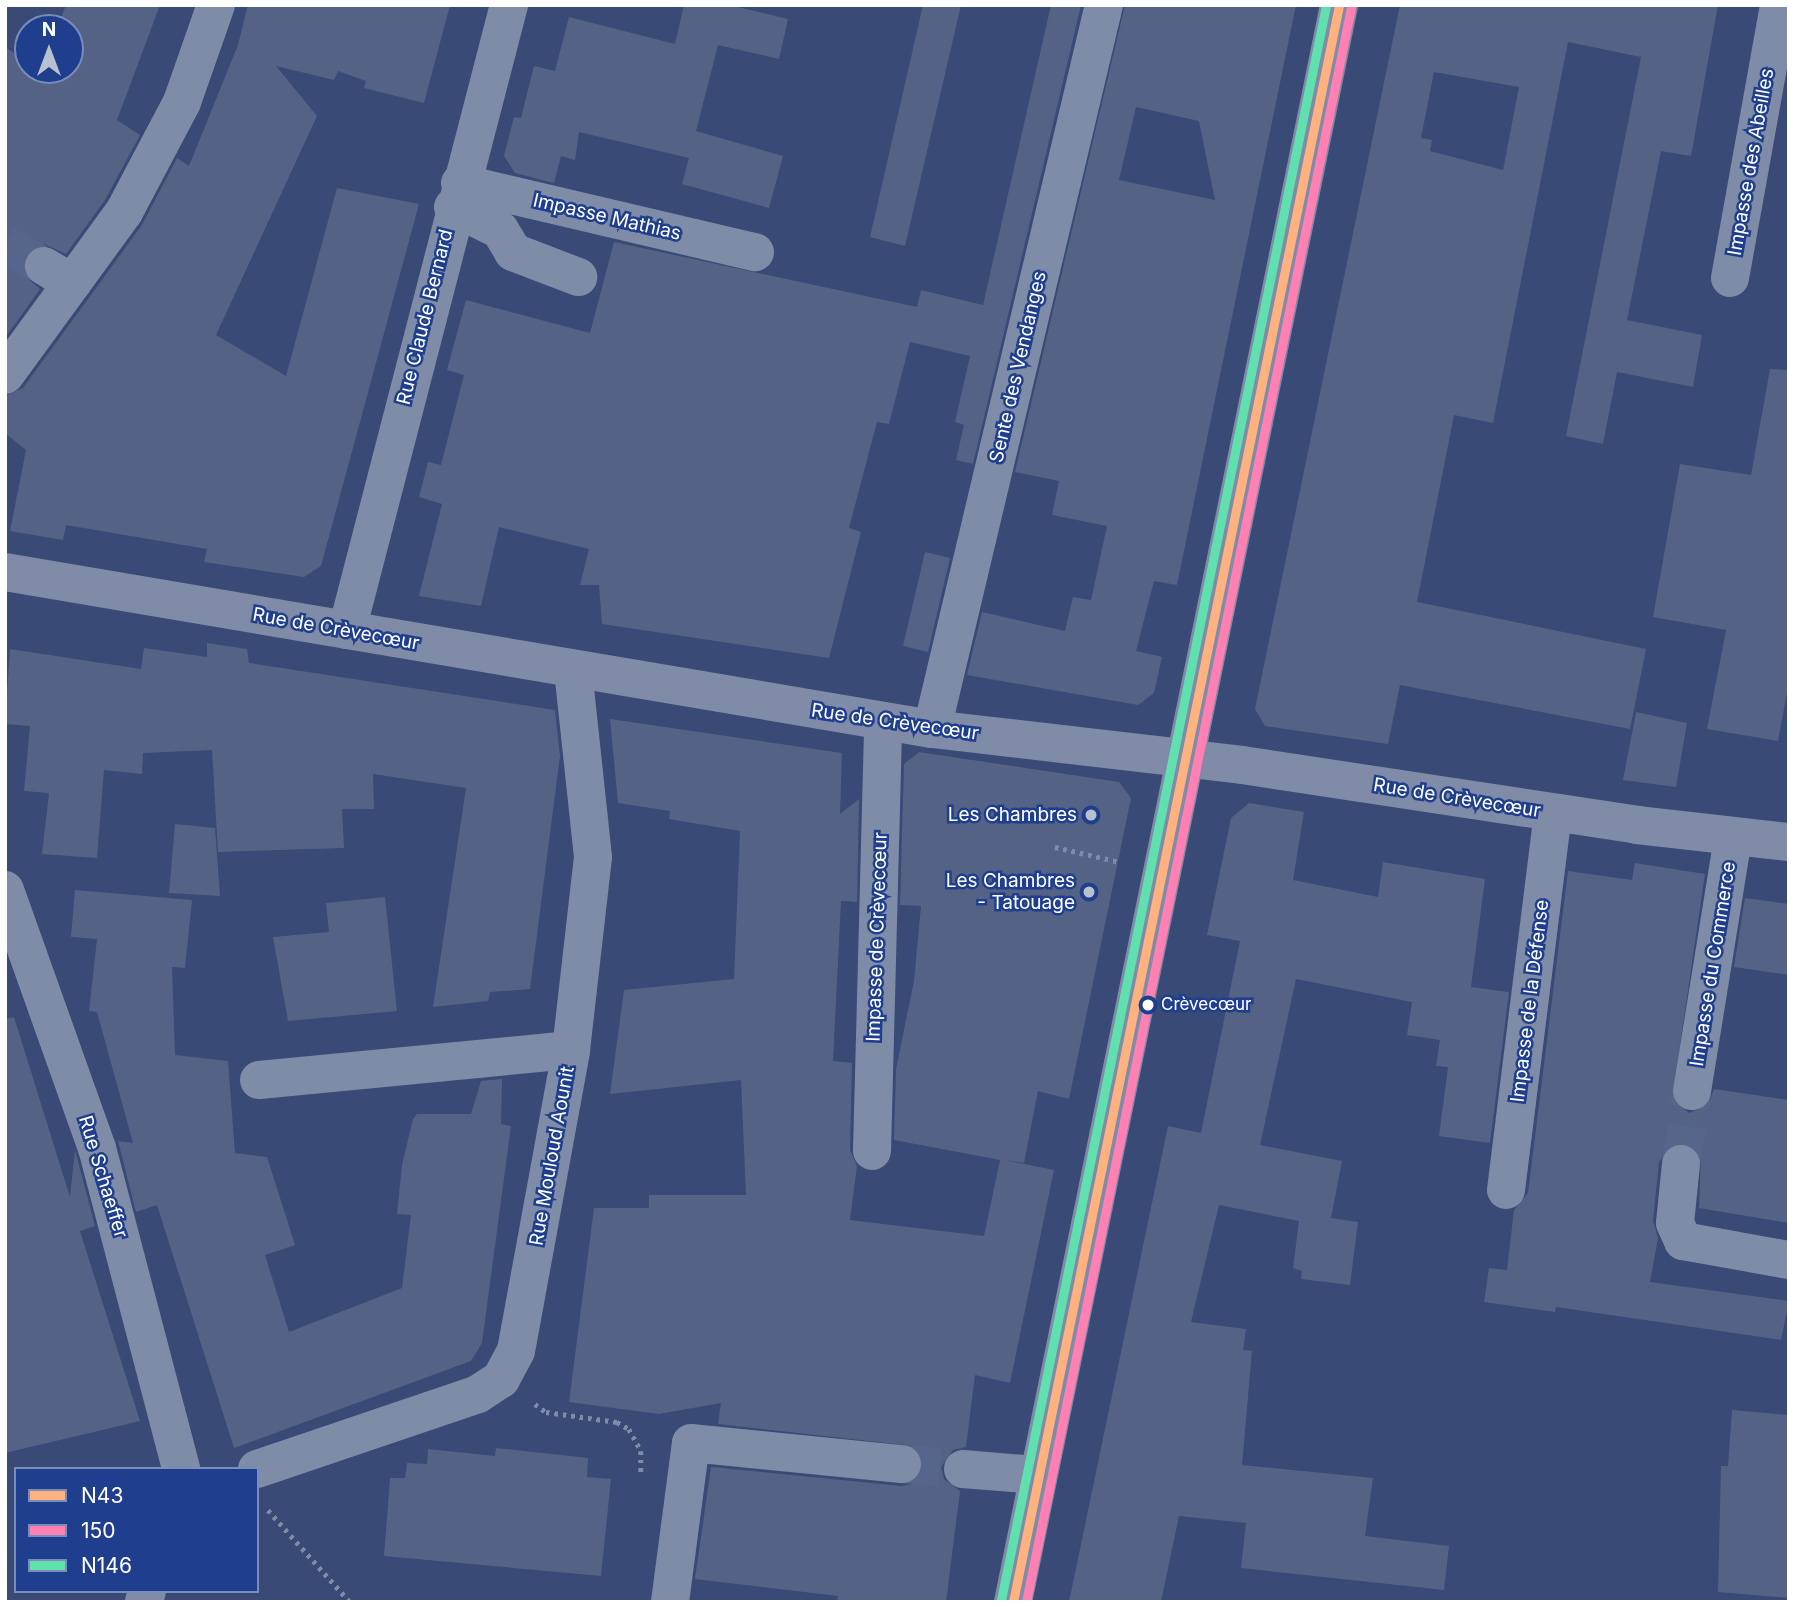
<!DOCTYPE html>
<meta charset="utf-8">
<style>
body{margin:0}
#map{position:relative;width:1794px;height:1607px;overflow:hidden;background:#384a75;font-family:Inter,sans-serif}
div>[style]{position:absolute}
.building>*{inset:0;background:#546385}
.minor-tunnel>*{height:38px;margin-top:-19px;transform-origin:0;background:repeating-linear-gradient(90deg,#56658a 0 38px,transparent 0 57px)}
.path>*{height:4.5px;margin-top:-2.25px;transform-origin:0;background:repeating-linear-gradient(90deg,#7f8ca8 0 3.5px,transparent 0 8.5px)}
.minor>*{height:38px;margin:-19px;padding:0 19px;transform-origin:19px;border-radius:19px;background:#7f8ca8}
.major>*{height:38px;margin:-19px;padding:0 19px;transform-origin:19px;border-radius:19px;background:#7f8ba7}
.bus-1>*{height:9px;margin:-4.5px;padding:0 4.5px;transform-origin:4.5px;border-radius:4.5px;background:#ffb280}
.bus-2>*{height:9px;margin:-4.5px;padding:0 4.5px;transform-origin:4.5px;border-radius:4.5px;background:#ff80b3}
.bus-3>*{height:9px;margin:-4.5px;padding:0 4.5px;transform-origin:4.5px;border-radius:4.5px;background:#60e0ae}
.dots>*{width:19px;height:19px;translate:-50% -50%;box-sizing:border-box;border:4px solid #1f3f8e;border-radius:50%}
span{translate:-50% -50%;white-space:nowrap;text-align:center;line-height:1.15;-webkit-text-stroke:5px #1f3f8e;paint-order:stroke}
.bus-label{font-size:17px;color:#fff}
.left{translate:0 -50%;text-align:left}
.street-label{font-size:19px;color:#fff}
.poi-label{font-size:19px;color:#fff}
.right{translate:-100% -50%;text-align:right}
.frame{position:absolute;inset:0;border:7px solid #fff;pointer-events:none}
.legend{position:absolute;left:14px;top:1467px;width:245px;height:126px;box-sizing:border-box;background:#1f3f8e;border:2px solid #798cbb;margin:0;padding:9px 12px;list-style:none;font-size:21px;color:#fff}
.legend li{display:flex;align-items:center;gap:14px;height:35px}
.legend b{width:35px;border:2px solid #798cbb}
.north{position:absolute;left:14px;top:14px;width:70px;height:70px;box-sizing:border-box;background:#1f3f8e;border:2px solid #798cbb;border-radius:50%;rotate:0deg;font-size:19px;font-weight:700;line-height:28px;text-align:center;color:#fff}
.north::after{content:'';display:block;margin:auto;width:24px;height:32px;background:#b9c0cf;clip-path:polygon(50% 0,100% 100%,50% 72%,0 100%)}
</style>
<div id="map">
<div class="building">
<i style="clip-path:polygon(66px 5px,160px 5px,117px 120px,140px 135px,105px 200px,66px 254px,44px 244px,26px 254px,25px 276px,40px 289px,5px 338px,5px 47px,28px 62px,28px 70px,70px 70px,70px 28px,57px 28px)"></i>
<i style="clip-path:polygon(248px 5px,450px 5px,424px 103px,364px 88px,366px 81px,338px 71px,334px 80px,276px 66px,317px 116px,216px 335px,286px 376px,337px 188px,419px 204px,321px 566px,304px 577px,204px 562px,207px 549px,66px 525px,63px 540px,10px 531px,26px 450px,5px 433px,5px 396px,23px 388px,142px 225px,177px 158px,189px 166px,238px 45px)"></i>
<i style="clip-path:polygon(684px 5px,729px 5px,788px 19px,779px 59px,718px 45px,696px 131px,783px 156px,769px 208px,682px 184px,689px 158px,579px 132px,575px 160px,561px 156px,554px 183px,515px 173px,504px 156px,514px 117px,521px 118px,534px 66px,555px 71px,569px 17px,675px 44px)"></i>
<i style="clip-path:polygon(923px 5px,961px 5px,905px 246px,870px 237px)"></i>
<i style="clip-path:polygon(1051px 5px,1081px 5px,973px 464px,956px 460px,964px 425px,955px 422px,970px 356px,910px 342px,889px 424px,877px 422px,849px 528px,861px 532px,829px 658px,602px 624px,599px 585px,580px 585px,589px 549px,499px 527px,481px 606px,419px 596px,442px 504px,419px 497px,428px 462px,441px 465px,464px 375px,447px 370px,466px 300px,590px 333px,614px 242px,917px 307px,921px 290px,983px 305px)"></i>
<i style="clip-path:polygon(evenodd,1125px 5px,1296px 5px,1177px 585px,1154px 581px,1136px 651px,1162px 657px,1154px 693px,1138px 705px,967px 675px,982px 612px,1065px 631px,1073px 597px,1091px 600px,1107px 526px,1052px 515px,1059px 481px,1015px 472px,1125px 5px,1136px 107px,1199px 121px,1215px 200px,1119px 180px,1136px 107px)"></i>
<i style="clip-path:polygon(evenodd,1400px 5px,1718px 5px,1691px 156px,1661px 151px,1627px 320px,1702px 335px,1693px 387px,1617px 372px,1603px 444px,1566px 436px,1641px 57px,1568px 42px,1493px 423px,1454px 415px,1417px 602px,1646px 649px,1630px 729px,1400px 685px,1388px 744px,1265px 726px,1255px 709px,1400px 5px,1434px 72px,1519px 87px,1503px 170px,1430px 151px,1432px 140px,1421px 138px,1434px 72px)"></i>
<i style="clip-path:polygon(1770px 369px,1789px 370px,1789px 682px,1778px 741px,1707px 729px,1726px 630px,1653px 617px,1680px 464px,1751px 475px)"></i>
<i style="clip-path:polygon(925px 552px,950px 558px,928px 652px,903px 646px)"></i>
<i style="clip-path:polygon(207px 643px,247px 649px,249px 663px,555px 710px,560px 756px,530px 989px,490px 992px,488px 1001px,433px 1007px,466px 788px,373px 774px,374px 809px,342px 809px,344px 848px,218px 852px,212px 750px,143px 753px,142px 774px,104px 770px,97px 858px,42px 854px,49px 793px,24px 791px,30px 726px,5px 724px,10px 649px,141px 669px,144px 648px,207px 657px)"></i>
<i style="clip-path:polygon(1636px 712px,1687px 723px,1676px 787px,1623px 780px)"></i>
<i style="clip-path:polygon(610px 719px,842px 753px,840px 814px,859px 799px,857px 902px,841px 901px,833px 1061px,852px 1063px,850px 1150px,857px 1166px,850px 1220px,984px 1236px,1000px 1160px,894px 1140px,896px 1069px,914px 981px,921px 906px,900px 905px,904px 764px,919px 752px,1119px 782px,1131px 798px,1069px 1099px,1038px 1091px,1024px 1163px,1005px 1160px,1054px 1170px,1010px 1383px,975px 1375px,966px 1447px,953px 1450px,941px 1467px,944px 1479px,960px 1491px,946px 1602px,837px 1602px,838px 1596px,695px 1579px,711px 1467px,901px 1486px,912px 1484px,924px 1467px,914px 1446px,718px 1424px,721px 1403px,659px 1414px,569px 1402px,594px 1208px,649px 1208px,649px 1195px,746px 1195px,741px 1080px,610px 1094px,624px 990px,734px 979px,740px 831px,669px 819px,670px 811px,618px 803px)"></i>
<i style="clip-path:polygon(1249px 803px,1304px 812px,1293px 880px,1378px 897px,1383px 862px,1485px 879px,1471px 987px,1509px 992px,1490px 1143px,1439px 1136px,1448px 1067px,1436px 1066px,1440px 1040px,1407px 1035px,1412px 1002px,1296px 979px,1260px 1145px,1342px 1161px,1331px 1218px,1358px 1222px,1350px 1285px,1301px 1279px,1302px 1271px,1293px 1268px,1299px 1221px,1219px 1205px,1191px 1322px,1246px 1329px,1243px 1350px,1252px 1351px,1242px 1465px,1373px 1478px,1365px 1536px,1449px 1546px,1444px 1590px,1241px 1568px,1246px 1523px,1179px 1516px,1161px 1602px,1069px 1602px,1168px 1126px,1201px 1133px,1240px 941px,1207px 935px,1231px 818px)"></i>
<i style="clip-path:polygon(175px 824px,215px 828px,220px 896px,169px 893px)"></i>
<i style="clip-path:polygon(1635px 863px,1705px 874px,1672px 1099px,1689px 1113px,1708px 1105px,1714px 1089px,1789px 1100px,1789px 1223px,1699px 1208px,1701px 1156px,1693px 1146px,1673px 1144px,1659px 1162px,1653px 1221px,1658px 1238px,1650px 1282px,1789px 1301px,1781px 1340px,1556px 1307px,1555px 1312px,1484px 1302px,1489px 1268px,1507px 1270px,1514px 1210px,1528px 1193px,1568px 871px,1632px 880px)"></i>
<i style="clip-path:polygon(75px 890px,192px 900px,185px 968px,172px 967px,175px 1055px,228px 1061px,235px 1153px,267px 1157px,295px 1245px,265px 1255px,289px 1332px,402px 1288px,411px 1215px,397px 1214px,402px 1165px,413px 1119px,417px 1114px,471px 1114px,481px 1081px,502px 1079px,501px 1124px,511px 1126px,482px 1343px,471px 1361px,234px 1448px,157px 1205px,136px 1212px,118px 1141px,133px 1143px,97px 1012px,89px 1011px,97px 939px,71px 937px)"></i>
<i style="clip-path:polygon(385px 897px,397px 1011px,288px 1021px,273px 937px,329px 932px,326px 903px)"></i>
<i style="clip-path:polygon(1745px 898px,1789px 904px,1789px 975px,1734px 967px)"></i>
<i style="clip-path:polygon(14px 1017px,70px 1197px,75px 1150px,76px 1154px,95px 1226px,80px 1231px,140px 1421px,5px 1453px,5px 1019px)"></i>
<i style="clip-path:polygon(1732px 1410px,1789px 1415px,1789px 1598px,1718px 1592px,1721px 1466px,1728px 1466px)"></i>
<i style="clip-path:polygon(496px 1448px,588px 1458px,587px 1477px,611px 1479px,601px 1576px,384px 1556px,390px 1478px,405px 1478px,407px 1463px,427px 1464px,428px 1449px,495px 1456px)"></i>
</div>
<div class="minor-tunnel">
<i style="left:5px;top:246px;width:44px;rotate:27.1deg"></i>
<i style="left:1681px;top:1164px;width:74px;rotate:-81.4deg"></i>
<i style="left:902px;top:1464px;width:61px;rotate:4.7deg"></i>
</div>
<div class="path">
<i style="left:1055px;top:847px;width:67px;rotate:13deg"></i>
<i style="left:535px;top:1404px;width:14px;rotate:36deg"></i>
<i style="left:546px;top:1412px;width:72px;rotate:8deg"></i>
<i style="left:617px;top:1422px;width:14px;rotate:30deg"></i>
<i style="left:629px;top:1429px;width:25px;rotate:61deg"></i>
<i style="left:641px;top:1451px;width:21px;rotate:90deg"></i>
<i style="left:268px;top:1510px;width:123px;rotate:48.3deg"></i>
</div>
<div class="minor">
<i style="left:460px;top:183px;width:303px;rotate:13.2deg"></i>
<i style="left:453px;top:207px;width:52px;rotate:26.1deg"></i>
<i style="left:500px;top:230px;width:26px;rotate:59deg"></i>
<i style="left:513px;top:252px;width:70px;rotate:21deg"></i>
<i style="left:44px;top:266px;width:33px;rotate:31deg"></i>
<i style="left:1730px;top:278px;width:277px;rotate:-79.8deg"></i>
<i style="left:5px;top:375px;width:202px;rotate:-53.9deg"></i>
<i style="left:124px;top:212px;width:124px;rotate:-62.2deg"></i>
<i style="left:182px;top:102px;width:103px;rotate:-70.7deg"></i>
<i style="left:347px;top:630px;width:646px;rotate:-75.47deg"></i>
<i style="left:932px;top:729px;width:744px;rotate:-76.64deg"></i>
<i style="left:5px;top:890px;width:274px;rotate:70.4deg"></i>
<i style="left:97px;top:1148px;width:332px;rotate:75.3deg"></i>
<i style="left:259px;top:1080px;width:313px;rotate:-5.5deg"></i>
<i style="left:1692px;top:1091px;width:256px;rotate:-80.8deg"></i>
<i style="left:872px;top:1151px;width:429px;rotate:-88.5deg"></i>
<i style="left:1681px;top:1164px;width:59px;rotate:95.8deg"></i>
<i style="left:1675px;top:1223px;width:20px;rotate:66deg"></i>
<i style="left:1683px;top:1241px;width:108px;rotate:10.2deg"></i>
<i style="left:1506px;top:1190px;width:380px;rotate:-82.9deg"></i>
<i style="left:257px;top:1469px;width:233px;rotate:-18.7deg"></i>
<i style="left:478px;top:1394px;width:27px;rotate:-33deg"></i>
<i style="left:501px;top:1379px;width:32px;rotate:-62deg"></i>
<i style="left:516px;top:1351px;width:306px;rotate:-79.6deg"></i>
<i style="left:571px;top:1050px;width:194px;rotate:-83.5deg"></i>
<i style="left:593px;top:857px;width:188px;rotate:-96.1deg"></i>
<i style="left:963px;top:1469px;width:73px;rotate:4.7deg"></i>
<i style="left:144px;top:1602px;width:11px;rotate:-75deg"></i>
<i style="left:670px;top:1602px;width:160px;rotate:-82.5deg"></i>
<i style="left:691px;top:1443px;width:212px;rotate:5.7deg"></i>
</div>
<div class="major">
<i style="left:5px;top:572px;width:940px;rotate:9.61deg"></i>
<i style="left:932px;top:729px;width:312px;rotate:6.6deg"></i>
<i style="left:1242px;top:765px;width:400px;rotate:8.6deg"></i>
<i style="left:1637px;top:825px;width:153px;rotate:6.4deg"></i>
<i style="left:1013px;top:1602px;width:1630px;rotate:-78.46deg"></i>
</div>
<div class="bus-1">
<i style="left:1013px;top:1602px;width:1630px;rotate:-78.46deg"></i>
</div>
<div class="bus-2">
<i style="left:1026px;top:1602px;width:1628px;rotate:-78.48deg"></i>
</div>
<div class="bus-3">
<i style="left:1001px;top:1600px;width:1628px;rotate:-78.48deg"></i>
</div>
<div class="dots">
<i style="left:1091px;top:815px;background:#b9c0cf"></i>
<i style="left:1089px;top:892px;background:#b9c0cf"></i>
<i style="left:1148px;top:1005px;background:#fff"></i>
</div>
<div class="bus-label">
<span class="left" style="left:1161px;top:1005px">Crèvecœur</span>
</div>
<div class="street-label">
<span style="left:1751px;top:162px;rotate:-80deg">Impasse des Abeilles</span>
<span style="left:607px;top:217px;rotate:13deg">Impasse Mathias</span>
<span style="left:425px;top:317px;rotate:-76deg">Rue Claude Bernard</span>
<span style="left:1018px;top:367px;rotate:-77deg">Sente des Vendanges</span>
<span style="left:336px;top:629px;rotate:10deg">Rue de Crèvecœur</span>
<span style="left:895px;top:722px;rotate:8deg">Rue de Crèvecœur</span>
<span style="left:1457px;top:798px;rotate:9deg">Rue de Crèvecœur</span>
<span style="left:877px;top:937px;rotate:-88deg">Impasse de Crèvecœur</span>
<span style="left:1713px;top:964px;rotate:-81deg">Impasse du Commerce</span>
<span style="left:1530px;top:1001px;rotate:-83deg">Impasse de la Défense</span>
<span style="left:552px;top:1156px;rotate:-80deg">Rue Mouloud Aounit</span>
<span style="left:103px;top:1177px;rotate:73deg">Rue Schaeffer</span>
</div>
<div class="poi-label">
<span class="right" style="left:1077px;top:815px">Les Chambres</span>
<span class="right" style="left:1075px;top:892px">Les Chambres<br>- Tatouage</span>
</div>
<div class="frame"></div>
<ul class="legend">
<li><b style="height:9px;background:#ffb280"></b>N43</li>
<li><b style="height:9px;background:#ff80b3"></b>150</li>
<li><b style="height:9px;background:#60e0ae"></b>N146</li>
</ul>
<div class="north">N</div>
</div>
